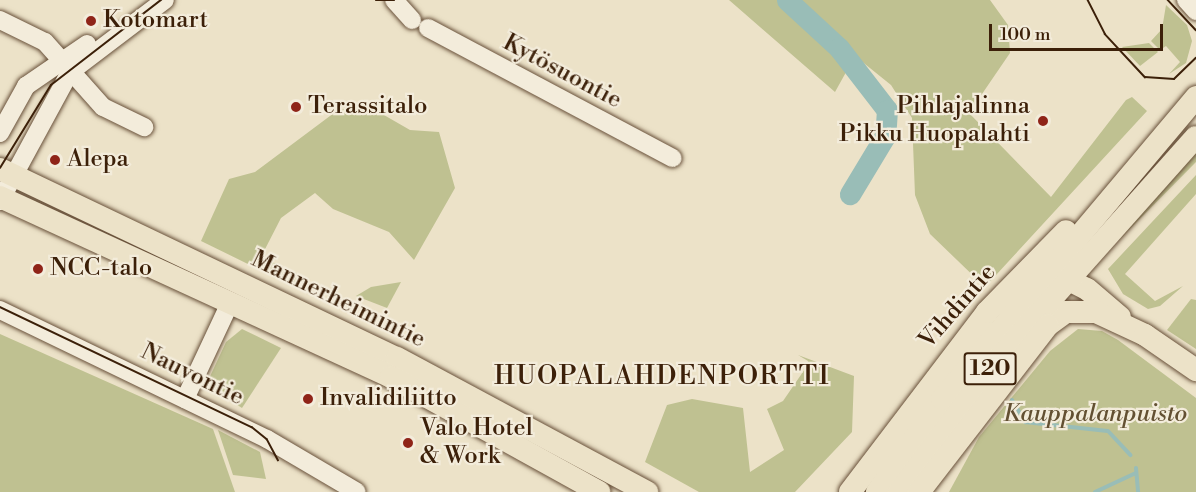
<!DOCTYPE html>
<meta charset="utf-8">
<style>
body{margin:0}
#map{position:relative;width:1196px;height:492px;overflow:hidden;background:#ece2c8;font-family:"Libre Bodoni",serif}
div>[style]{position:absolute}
.green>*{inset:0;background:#bfc191}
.stream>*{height:4px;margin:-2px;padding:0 2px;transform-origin:2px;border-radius:2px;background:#99bdb7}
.river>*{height:21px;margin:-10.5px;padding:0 10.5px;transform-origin:10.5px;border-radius:10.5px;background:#99bdb7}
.roads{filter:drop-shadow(0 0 2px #685039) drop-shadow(0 0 2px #685039)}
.minor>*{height:18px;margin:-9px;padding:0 9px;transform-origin:9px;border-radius:9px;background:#f3ecdb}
.major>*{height:22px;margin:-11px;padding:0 11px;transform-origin:11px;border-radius:11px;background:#ece2c8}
.tram>*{height:1.5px;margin:-0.75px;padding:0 0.75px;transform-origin:0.75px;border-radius:0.75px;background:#3c2009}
.dots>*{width:16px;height:16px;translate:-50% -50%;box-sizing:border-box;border:3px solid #f3ecdb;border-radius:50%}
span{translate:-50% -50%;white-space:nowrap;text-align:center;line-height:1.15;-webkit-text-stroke:4.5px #f3ecdb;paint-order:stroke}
.shield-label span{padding:2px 4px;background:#f3ecdb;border:2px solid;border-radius:4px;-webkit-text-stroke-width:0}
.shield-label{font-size:22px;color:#3c2009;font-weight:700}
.poi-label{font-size:24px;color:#3c2009}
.left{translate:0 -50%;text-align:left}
.right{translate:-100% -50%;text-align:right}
.street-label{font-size:24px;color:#3c2009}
.park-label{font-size:24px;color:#635032;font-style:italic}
.neighbourhood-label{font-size:26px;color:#3c2009;letter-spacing:1.5px}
.scale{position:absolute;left:989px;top:24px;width:174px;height:27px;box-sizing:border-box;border:3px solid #3c2009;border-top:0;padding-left:8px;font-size:18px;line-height:21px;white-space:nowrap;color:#3c2009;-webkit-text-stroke:4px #f3ecdb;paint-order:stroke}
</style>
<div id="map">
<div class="green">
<i style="clip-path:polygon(729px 0,990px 0,1008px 25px,1010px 53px,969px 113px,1051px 197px,1126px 100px,1132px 97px,1147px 111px,985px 287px,930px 234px,915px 195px,912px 118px,891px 85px,855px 56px,835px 92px)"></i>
<i style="clip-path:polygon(1166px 5px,1187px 25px,1192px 41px,1186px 63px,1169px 74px,1180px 62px,1166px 46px,1160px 50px,1151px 41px,1162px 29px)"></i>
<i style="clip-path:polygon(1149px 43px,1158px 52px,1140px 66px,1122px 47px)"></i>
<i style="clip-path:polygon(370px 107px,410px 130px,439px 132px,455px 188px,414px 260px,389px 232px,333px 209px,315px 193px,281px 218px,261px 257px,299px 274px,293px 286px,201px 241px,229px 179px,255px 172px,338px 110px)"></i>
<i style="clip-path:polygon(1196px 152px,1196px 162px,1118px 241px)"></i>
<i style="clip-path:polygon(1196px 175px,1196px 194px,1125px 274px,1155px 301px,1183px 286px,1160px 306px,1148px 309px,1123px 294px,1108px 269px)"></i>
<i style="clip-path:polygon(401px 282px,387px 308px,356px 296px,371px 287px)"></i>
<i style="clip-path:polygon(1191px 299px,1196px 300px,1196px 349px,1167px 330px)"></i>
<i style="clip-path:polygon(242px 329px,281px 348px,242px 408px,206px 385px,226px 342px)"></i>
<i style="clip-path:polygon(1078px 329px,1102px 331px,1118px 340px,1196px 398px,1196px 492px,949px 492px,979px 437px,1050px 351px)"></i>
<i style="clip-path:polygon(0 334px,213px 429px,235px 492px,0 492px)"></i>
<i style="clip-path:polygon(798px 355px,854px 376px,852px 432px,795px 492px,699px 492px,645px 462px,667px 405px,692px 399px,743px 408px,750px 472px,784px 450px,767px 409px,783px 401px,807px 366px,808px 361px)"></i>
<i style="clip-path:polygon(218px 430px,260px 452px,266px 479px,233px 475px)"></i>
</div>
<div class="stream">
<i style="left:1012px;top:400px;width:26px;rotate:59deg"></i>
<i style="left:1025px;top:422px;width:83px;rotate:6.2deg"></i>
<i style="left:1108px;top:431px;width:33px;rotate:47deg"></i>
<i style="left:1136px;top:468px;width:24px;rotate:85deg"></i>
<i style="left:1095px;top:492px;width:45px;rotate:-24.9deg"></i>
</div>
<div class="river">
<i style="left:787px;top:0;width:71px;rotate:42.7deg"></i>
<i style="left:839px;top:48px;width:78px;rotate:52.3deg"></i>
<i style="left:887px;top:110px;width:26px;rotate:94deg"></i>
<i style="left:885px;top:136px;width:68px;rotate:121.1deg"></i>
</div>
<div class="roads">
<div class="minor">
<i style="left:394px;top:0;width:27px;rotate:48deg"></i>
<i style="left:1186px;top:0;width:15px;rotate:48deg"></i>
<i style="left:0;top:20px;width:50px;rotate:26.1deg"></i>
<i style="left:45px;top:42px;width:87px;rotate:48.3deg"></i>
<i style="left:103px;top:107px;width:46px;rotate:26deg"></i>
<i style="left:428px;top:28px;width:277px;rotate:28deg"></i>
<i style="left:0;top:133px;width:54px;rotate:-61deg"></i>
<i style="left:26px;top:86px;width:74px;rotate:-34.5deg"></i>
<i style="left:0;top:201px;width:147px;rotate:-61.5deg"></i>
<i style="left:70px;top:72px;width:119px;rotate:-37.2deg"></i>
<i style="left:0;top:310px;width:297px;rotate:25.8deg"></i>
<i style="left:267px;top:439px;width:104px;rotate:30.5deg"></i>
<i style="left:185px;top:399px;width:106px;rotate:-64.9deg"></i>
</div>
<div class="major">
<i style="left:0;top:169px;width:440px;rotate:25.5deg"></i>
<i style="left:397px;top:358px;width:284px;rotate:28.2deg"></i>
<i style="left:0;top:197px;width:430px;rotate:24.7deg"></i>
<i style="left:391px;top:377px;width:238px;rotate:28.9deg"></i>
<i style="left:1059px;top:275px;width:31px;rotate:27deg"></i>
<i style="left:1087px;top:289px;width:43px;rotate:40.3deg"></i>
<i style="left:1048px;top:325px;width:22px;rotate:-36deg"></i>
<i style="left:1066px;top:312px;width:30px"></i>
<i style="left:1096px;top:312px;width:54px;rotate:25.1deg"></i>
<i style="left:1145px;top:335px;width:62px;rotate:34.5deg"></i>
<i style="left:850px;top:492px;width:226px;rotate:-52.7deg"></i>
<i style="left:987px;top:312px;width:113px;rotate:-45.7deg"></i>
<i style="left:877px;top:492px;width:113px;rotate:-55deg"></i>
<i style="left:942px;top:399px;width:395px;rotate:-49.9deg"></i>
<i style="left:899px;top:492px;width:166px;rotate:-53.3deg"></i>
<i style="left:998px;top:359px;width:297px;rotate:-48.3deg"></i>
<i style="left:919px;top:492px;width:211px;rotate:-52.3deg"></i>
</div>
</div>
<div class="tram">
<i style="left:376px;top:0;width:18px"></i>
<i style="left:1088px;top:0;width:38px;rotate:63deg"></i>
<i style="left:1105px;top:34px;width:59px;rotate:47.1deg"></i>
<i style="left:1145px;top:77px;width:29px;rotate:4deg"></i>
<i style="left:1174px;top:79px;width:30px;rotate:-44deg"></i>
<i style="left:1168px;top:0;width:41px;rotate:47deg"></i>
<i style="left:0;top:168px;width:97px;rotate:-58.4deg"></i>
<i style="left:51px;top:85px;width:139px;rotate:-37.7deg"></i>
<i style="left:0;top:307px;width:279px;rotate:25.5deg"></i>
<i style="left:252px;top:427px;width:19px;rotate:39deg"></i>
<i style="left:267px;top:439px;width:24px;rotate:62deg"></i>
</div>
<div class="dots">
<i style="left:91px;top:21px;background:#8f2418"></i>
<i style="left:296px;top:107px;background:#8f2418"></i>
<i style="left:1043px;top:121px;background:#8f2418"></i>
<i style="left:55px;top:160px;background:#8f2418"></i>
<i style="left:38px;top:269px;background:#8f2418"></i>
<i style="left:308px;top:399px;background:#8f2418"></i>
<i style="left:408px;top:443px;background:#8f2418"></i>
</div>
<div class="shield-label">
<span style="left:990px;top:369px">120</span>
</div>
<div class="poi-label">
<span class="left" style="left:103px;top:21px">Kotomart</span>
<span class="left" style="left:308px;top:107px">Terassitalo</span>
<span class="right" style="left:1030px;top:121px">Pihlajalinna<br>Pikku Huopalahti</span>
<span class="left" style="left:67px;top:160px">Alepa</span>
<span class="left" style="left:50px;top:269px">NCC-talo</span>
<span class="left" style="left:320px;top:399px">Invalidiliitto</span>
<span class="left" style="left:420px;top:443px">Valo Hotel<br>&amp; Work</span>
</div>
<div class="street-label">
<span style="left:562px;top:72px;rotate:28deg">Kytösuontie</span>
<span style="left:338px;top:300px;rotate:26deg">Mannerheimintie</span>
<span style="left:958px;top:307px;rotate:-49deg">Vihdintie</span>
<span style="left:192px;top:375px;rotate:26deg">Nauvontie</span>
</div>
<div class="park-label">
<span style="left:1095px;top:415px">Kauppalanpuisto</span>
</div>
<div class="neighbourhood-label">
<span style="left:662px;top:377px">HUOPALAHDENPORTTI</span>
</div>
<div class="scale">100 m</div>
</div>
